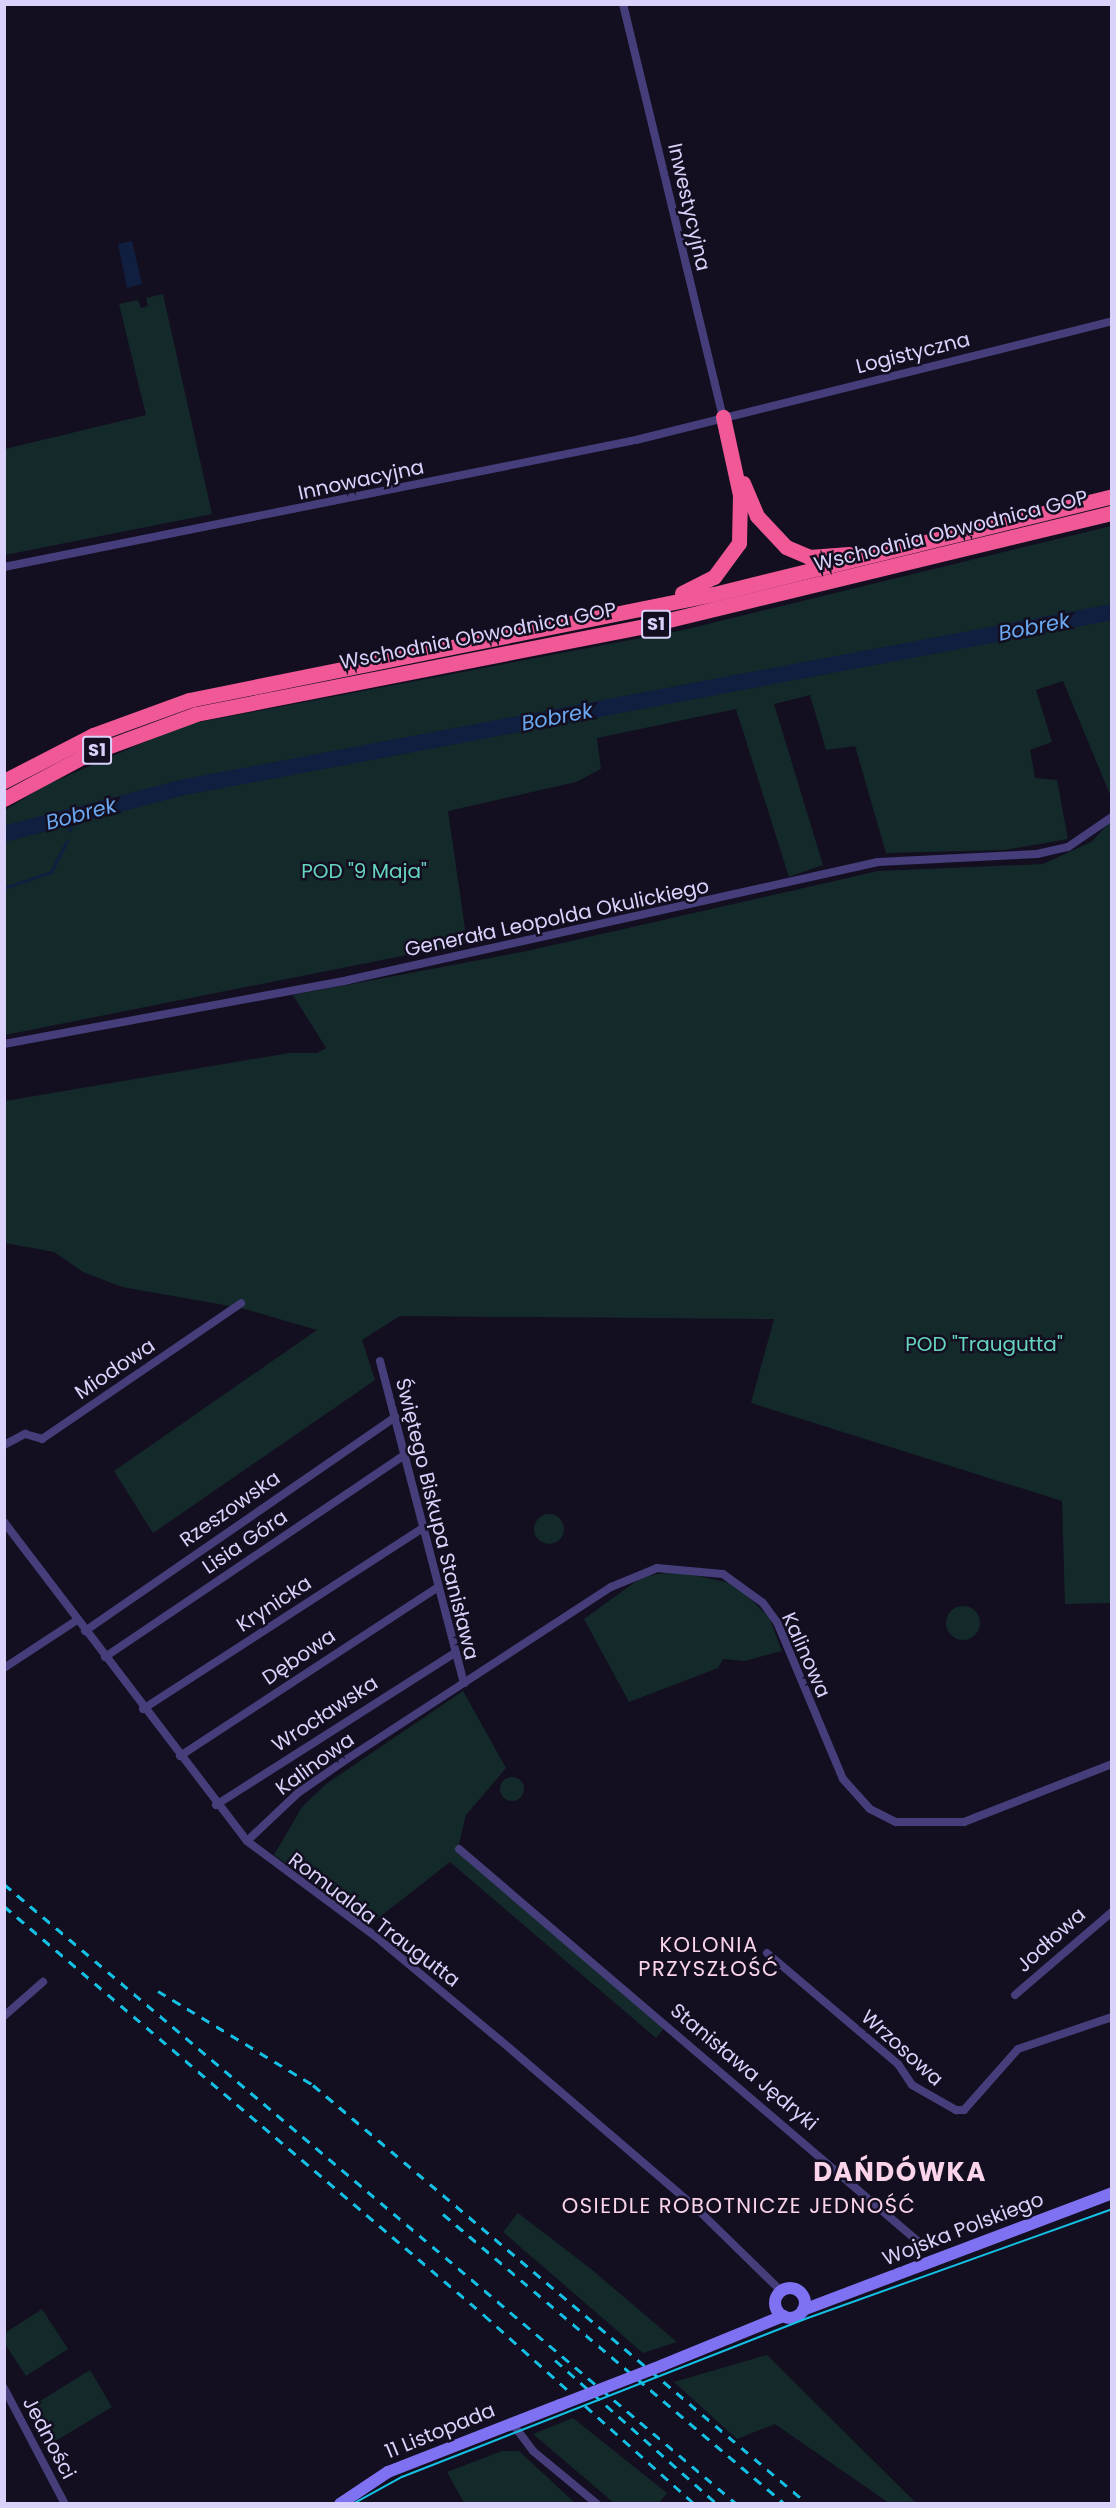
<!DOCTYPE html>
<meta charset="utf-8">
<style>
body{margin:0}
#map{position:relative;width:1116px;height:2508px;overflow:hidden;background:#130f20;font-family:Poppins,sans-serif}
div>[style]{position:absolute}
.green>*{inset:0;background:#13292a}
.round{border-radius:50%}
.water>*{inset:0;background:#101e3f}
.stream>*{height:3px;margin:-1.5px;padding:0 1.5px;transform-origin:1.5px;border-radius:1.5px;background:#101e3f}
.river>*{height:16px;margin:-8px;padding:0 8px;transform-origin:8px;border-radius:8px;background:#101e3f}
.minor>*{height:8px;margin:-4px;padding:0 4px;transform-origin:4px;border-radius:4px;background:#453e7b}
.secondary>*{height:12px;margin:-6px;padding:0 6px;transform-origin:6px;border-radius:6px;background:#7e72f2}
.secondary>.ring{margin:-6px;padding:0;box-sizing:content-box;background:none;border:12px solid #7e72f2;border-radius:50%}
.motorway>*{height:15px;margin:-7.5px;padding:0 7.5px;transform-origin:7.5px;border-radius:7.5px;background:#f05896}
.tram>*{height:1.5px;margin:-0.75px;padding:0 0.75px;transform-origin:0.75px;border-radius:0.75px;background:#14c1e5}
.rail>*{height:3px;margin-top:-1.5px;transform-origin:0;background:repeating-linear-gradient(90deg,#14c1e5 0 9px,transparent 0 17px)}
.secondary-bridge>*{height:12px;margin:-6px;padding:0 6px;transform-origin:6px;border-radius:6px;background:#7e72f2}
span{translate:-50% -50%;white-space:nowrap;text-align:center;line-height:1.15;-webkit-text-stroke:5px #130f20;paint-order:stroke}
.shield-label span{padding:2px 4px;background:#130f20;border:2px solid;border-radius:4px;-webkit-text-stroke-width:0}
.shield-label{font-size:18px;color:#dad2fb;font-weight:700}
.street-label{font-size:20px;color:#dad2fb}
.park-label{font-size:20px;color:#65d4c1}
.water-label{font-size:21px;color:#6aa9f2;font-style:italic}
.neighbourhood-label{font-size:21px;color:#fbd4ea;letter-spacing:1.5px}
.district-label{font-size:26px;color:#fbd4ea;font-weight:700;letter-spacing:1.5px}
.frame{position:absolute;inset:0;border:6px solid #dad2fb;pointer-events:none}
</style>
<div id="map">
<div class="green">
<i style="clip-path:polygon(163px 294px,212px 514px,5px 555px,5px 449px,146px 415px,119px 304px,138px 300px,141px 308px,148px 306px,146px 298px)"></i>
<i style="clip-path:polygon(1111px 526px,1111px 797px,1063px 681px,1036px 690px,1052px 742px,1030px 750px,1035px 778px,1057px 780px,1068px 839px,1005px 850px,886px 853px,855px 746px,826px 750px,810px 695px,774px 704px,823px 865px,789px 877px,736px 709px,597px 738px,601px 769px,576px 782px,448px 811px,467px 943px,5px 1035px,5px 810px,46px 785px,184px 725px,683px 630px)"></i>
<i style="clip-path:polygon(1111px 821px,1111px 1603px,1065px 1604px,1062px 1501px,751px 1403px,774px 1319px,400px 1316px,362px 1340px,375px 1380px,153px 1533px,114px 1471px,317px 1330px,241px 1308px,122px 1287px,83px 1272px,54px 1252px,5px 1243px,5px 1101px,289px 1053px,317px 1053px,326px 1048px,293px 995px,527px 951px,878px 871px,1043px 864px,1091px 842px)"></i>
<i class="round" style="left:534px;top:1514px;width:30px;height:30px"></i>
<i style="clip-path:polygon(675px 1571px,735px 1584px,769px 1617px,782px 1651px,744px 1661px,723px 1659px,718px 1668px,629px 1702px,584px 1619px,642px 1577px)"></i>
<i class="round" style="left:946px;top:1606px;width:34px;height:34px"></i>
<i style="clip-path:polygon(463px 1691px,506px 1768px,466px 1815px,457px 1852px,665px 2027px,656px 2038px,450px 1862px,372px 1923px,274px 1855px,302px 1807px,326px 1784px)"></i>
<i class="round" style="left:500px;top:1777px;width:24px;height:24px"></i>
<i style="clip-path:polygon(518px 2213px,591px 2269px,677px 2342px,643px 2353px,503px 2232px)"></i>
<i style="clip-path:polygon(42px 2309px,68px 2349px,26px 2376px,5px 2344px,5px 2333px)"></i>
<i style="clip-path:polygon(767px 2355px,916px 2503px,889px 2503px,775px 2424px,737px 2439px,674px 2382px)"></i>
<i style="clip-path:polygon(90px 2370px,112px 2407px,54px 2442px,32px 2406px)"></i>
<i style="clip-path:polygon(573px 2418px,667px 2493px,659px 2503px,614px 2503px,533px 2434px)"></i>
<i style="clip-path:polygon(502px 2451px,519px 2451px,575px 2503px,464px 2503px,447px 2472px)"></i>
</div>
<div class="water">
<i style="clip-path:polygon(132px 241px,142px 284px,127px 288px,118px 244px)"></i>
</div>
<div class="stream">
<i style="left:69px;top:831px;width:17px;rotate:-73deg"></i>
<i style="left:4px;top:888px;width:50px;rotate:-18.8deg"></i>
<i style="left:51px;top:872px;width:35px;rotate:-63deg"></i>
</div>
<div class="river">
<i style="left:4px;top:834px;width:182px;rotate:-14.6deg"></i>
<i style="left:180px;top:788px;width:948px;rotate:-10.69deg"></i>
</div>
<div class="minor">
<i style="left:623px;top:4px;width:425px;rotate:76.4deg"></i>
<i style="left:4px;top:567px;width:645px;rotate:-11.36deg"></i>
<i style="left:636px;top:440px;width:491px;rotate:-14deg"></i>
<i style="left:4px;top:1044px;width:350px;rotate:-10.5deg"></i>
<i style="left:348px;top:980px;width:543px;rotate:-12.55deg"></i>
<i style="left:878px;top:862px;width:159px;rotate:-2.9deg"></i>
<i style="left:1037px;top:854px;width:32px;rotate:-13deg"></i>
<i style="left:1068px;top:847px;width:53px;rotate:-34.3deg"></i>
<i style="left:380px;top:1361px;width:333px;rotate:75.4deg"></i>
<i style="left:4px;top:1445px;width:24px;rotate:-28deg"></i>
<i style="left:25px;top:1434px;width:18px;rotate:16deg"></i>
<i style="left:42px;top:1439px;width:241px;rotate:-34.3deg"></i>
<i style="left:4px;top:1522px;width:401px;rotate:52.7deg"></i>
<i style="left:247px;top:1841px;width:159px;rotate:36.6deg"></i>
<i style="left:375px;top:1936px;width:163px;rotate:39.8deg"></i>
<i style="left:500px;top:2040px;width:258px;rotate:40.6deg"></i>
<i style="left:696px;top:2208px;width:119px;rotate:44.3deg"></i>
<i style="left:85px;top:1631px;width:377px;rotate:-34.6deg"></i>
<i style="left:105px;top:1657px;width:361px;rotate:-34deg"></i>
<i style="left:4px;top:1668px;width:87px;rotate:-33.3deg"></i>
<i style="left:143px;top:1709px;width:333px;rotate:-32.9deg"></i>
<i style="left:180px;top:1756px;width:307px;rotate:-33.2deg"></i>
<i style="left:216px;top:1805px;width:281px;rotate:-32.5deg"></i>
<i style="left:247px;top:1841px;width:70px;rotate:-43.3deg"></i>
<i style="left:298px;top:1793px;width:60px;rotate:-34.8deg"></i>
<i style="left:347px;top:1759px;width:315px;rotate:-33.1deg"></i>
<i style="left:611px;top:1587px;width:50px;rotate:-22.4deg"></i>
<i style="left:657px;top:1568px;width:66px;rotate:5.2deg"></i>
<i style="left:723px;top:1574px;width:49px;rotate:35.9deg"></i>
<i style="left:763px;top:1603px;width:24px;rotate:54deg"></i>
<i style="left:777px;top:1622px;width:170px;rotate:67.2deg"></i>
<i style="left:843px;top:1779px;width:40px;rotate:48deg"></i>
<i style="left:870px;top:1809px;width:29px;rotate:27deg"></i>
<i style="left:896px;top:1822px;width:68px"></i>
<i style="left:964px;top:1822px;width:159px;rotate:-21.4deg"></i>
<i style="left:459px;top:1849px;width:608px;rotate:40.53deg"></i>
<i style="left:767px;top:1953px;width:172px;rotate:40.3deg"></i>
<i style="left:898px;top:2064px;width:25px;rotate:56deg"></i>
<i style="left:912px;top:2085px;width:51px;rotate:29.6deg"></i>
<i style="left:956px;top:2110px;width:8px"></i>
<i style="left:964px;top:2110px;width:81px;rotate:-48.5deg"></i>
<i style="left:1018px;top:2049px;width:99px;rotate:-18.8deg"></i>
<i style="left:1015px;top:1995px;width:128px;rotate:-40.6deg"></i>
<i style="left:4px;top:2016px;width:52px;rotate:-41.1deg"></i>
<i style="left:4px;top:2388px;width:131px;rotate:62.3deg"></i>
<i style="left:512px;top:2423px;width:35px;rotate:53deg"></i>
<i style="left:533px;top:2451px;width:83px;rotate:39.6deg"></i>
</div>
<div class="secondary">
<i class="ring" style="left:775px;top:2288px;width:18px;height:18px"></i>
<i style="left:803px;top:2310px;width:330px;rotate:-20.7deg"></i>
<i style="left:663px;top:2365px;width:130px;rotate:-22.2deg"></i>
<i style="left:340px;top:2504px;width:58px;rotate:-33.7deg"></i>
<i style="left:388px;top:2472px;width:185px;rotate:-21.3deg"></i>
</div>
<div class="motorway">
<i style="left:743px;top:483px;width:36px;rotate:67deg"></i>
<i style="left:757px;top:516px;width:42px;rotate:46.9deg"></i>
<i style="left:786px;top:547px;width:25px;rotate:23deg"></i>
<i style="left:809px;top:557px;width:40px;rotate:-4.3deg"></i>
<i style="left:682px;top:593px;width:36px;rotate:-27deg"></i>
<i style="left:714px;top:577px;width:42px;rotate:-53.7deg"></i>
<i style="left:739px;top:543px;width:48px;rotate:-88.8deg"></i>
<i style="left:740px;top:495px;width:80px;rotate:-102.3deg"></i>
<i style="left:4px;top:781px;width:100px;rotate:-27.3deg"></i>
<i style="left:93px;top:735px;width:102px;rotate:-20deg"></i>
<i style="left:189px;top:700px;width:536px;rotate:-11.41deg"></i>
<i style="left:714px;top:594px;width:410px;rotate:-13.8deg"></i>
<i style="left:4px;top:799px;width:95px;rotate:-28.2deg"></i>
<i style="left:88px;top:754px;width:115px;rotate:-20.3deg"></i>
<i style="left:196px;top:714px;width:457px;rotate:-11.1deg"></i>
<i style="left:644px;top:626px;width:481px;rotate:-13.6deg"></i>
</div>
<div class="tram">
<i style="left:353px;top:2504px;width:56px;rotate:-28.9deg"></i>
<i style="left:402px;top:2477px;width:436px;rotate:-21.4deg"></i>
<i style="left:808px;top:2318px;width:323px;rotate:-19.7deg"></i>
</div>
<div class="rail">
<i style="left:4px;top:1884px;width:960px;rotate:40.23deg"></i>
<i style="left:4px;top:1906px;width:631px;rotate:40.43deg"></i>
<i style="left:484px;top:2315px;width:283px;rotate:41.9deg"></i>
<i style="left:158px;top:1991px;width:181px;rotate:31.2deg"></i>
<i style="left:313px;top:2085px;width:649px;rotate:40.25deg"></i>
<i style="left:443px;top:2214px;width:448px;rotate:40.3deg"></i>
<i style="left:555px;top:2360px;width:217px;rotate:41.6deg"></i>
</div>
<div class="secondary-bridge">
<i style="left:560px;top:2405px;width:110px;rotate:-21.2deg"></i>
</div>
<div class="shield-label">
<span style="left:656px;top:624px">S1</span>
<span style="left:97px;top:750px">S1</span>
</div>
<div class="street-label">
<span style="left:689px;top:207px;rotate:77deg">Inwestycyjna</span>
<span style="left:913px;top:353px;rotate:-14deg">Logistyczna</span>
<span style="left:361px;top:480px;rotate:-12deg">Innowacyjna</span>
<span style="left:951px;top:531px;rotate:-14deg">Wschodnia Obwodnica GOP</span>
<span style="left:478px;top:636px;rotate:-11deg">Wschodnia Obwodnica GOP</span>
<span style="left:557px;top:918px;rotate:-12deg">Generała Leopolda Okulickiego</span>
<span style="left:115px;top:1369px;rotate:-34deg">Miodowa</span>
<span style="left:230px;top:1509px;rotate:-35deg">Rzeszowska</span>
<span style="left:437px;top:1519px;rotate:76deg">Świętego Biskupa Stanisława</span>
<span style="left:245px;top:1542px;rotate:-34deg">Lisia Góra</span>
<span style="left:274px;top:1604px;rotate:-33deg">Krynicka</span>
<span style="left:806px;top:1655px;rotate:66deg">Kalinowa</span>
<span style="left:299px;top:1657px;rotate:-34deg">Dębowa</span>
<span style="left:325px;top:1714px;rotate:-33deg">Wrocławska</span>
<span style="left:315px;top:1764px;rotate:-36deg">Kalinowa</span>
<span style="left:374px;top:1920px;rotate:37deg">Romualda Traugutta</span>
<span style="left:1051px;top:1940px;rotate:-42deg">Jodłowa</span>
<span style="left:902px;top:2048px;rotate:42deg">Wrzosowa</span>
<span style="left:744px;top:2067px;rotate:40deg">Stanisława Jędryki</span>
<span style="left:963px;top:2229px;rotate:-21deg">Wojska Polskiego</span>
<span style="left:440px;top:2431px;rotate:-22deg">11 Listopada</span>
<span style="left:49px;top:2438px;rotate:62deg">Jedności</span>
</div>
<div class="park-label">
<span style="left:364px;top:871px">POD "9 Maja"</span>
<span style="left:984px;top:1344px">POD "Traugutta"</span>
</div>
<div class="water-label">
<span style="left:1034px;top:627px;rotate:-11deg">Bobrek</span>
<span style="left:557px;top:717px;rotate:-11deg">Bobrek</span>
<span style="left:81px;top:814px;rotate:-15deg">Bobrek</span>
</div>
<div class="neighbourhood-label">
<span style="left:709px;top:1957px">KOLONIA<br>PRZYSZŁOŚĆ</span>
<span style="left:739px;top:2206px">OSIEDLE ROBOTNICZE JEDNOŚĆ</span>
</div>
<div class="district-label">
<span style="left:900px;top:2173px">DAŃDÓWKA</span>
</div>
<div class="frame"></div>
</div>
